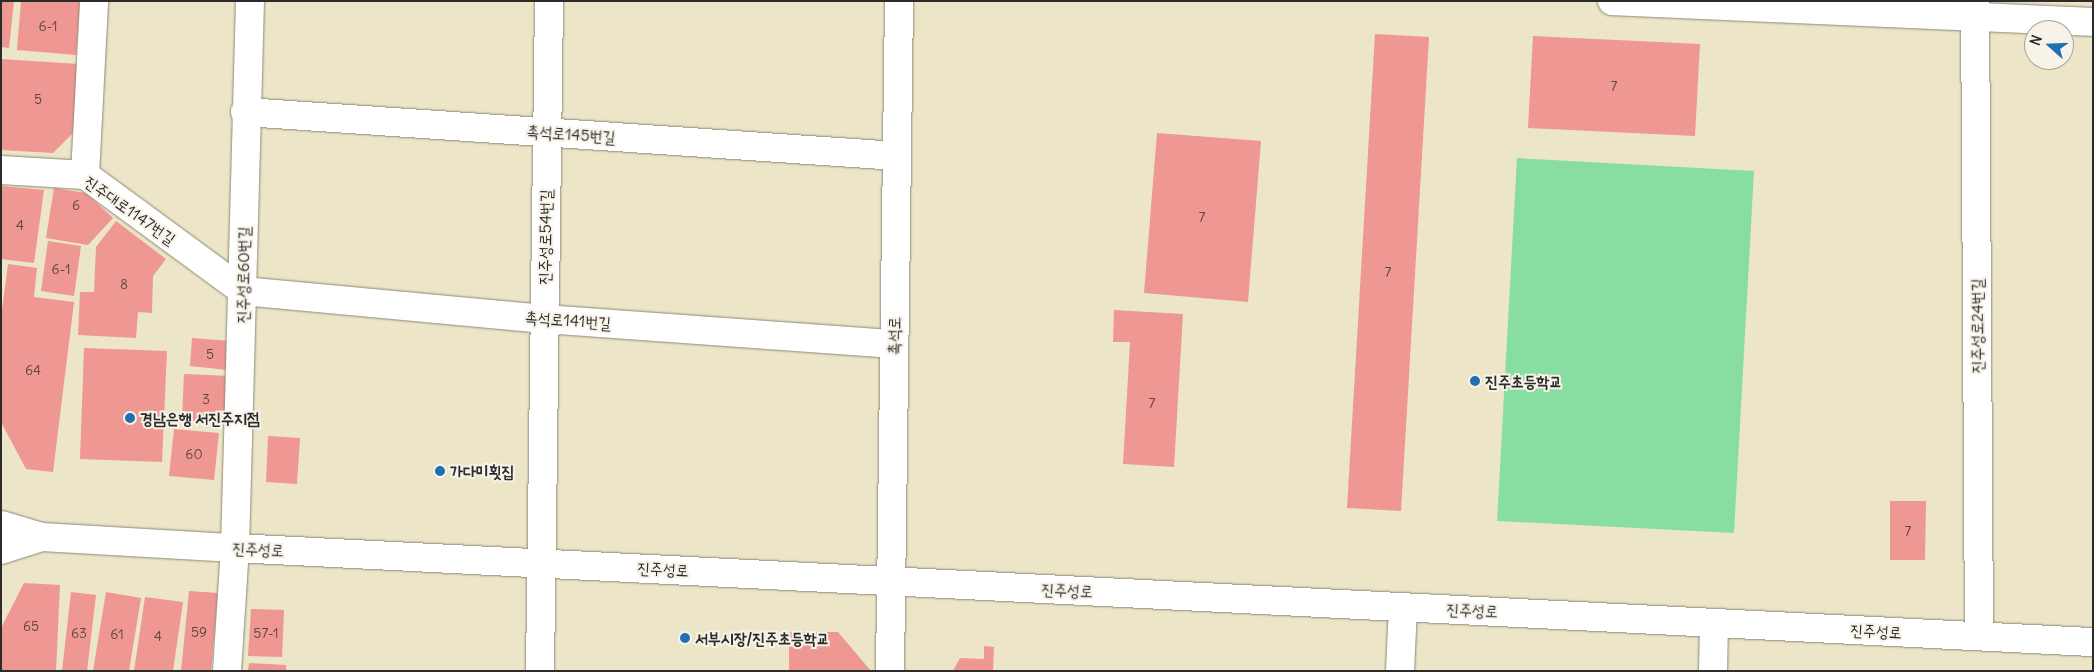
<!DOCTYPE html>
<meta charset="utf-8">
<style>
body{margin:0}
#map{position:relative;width:2094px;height:672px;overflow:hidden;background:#ece5c7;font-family:Delius,"Poor Story",sans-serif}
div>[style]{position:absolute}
.green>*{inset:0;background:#88dea2}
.building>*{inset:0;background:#ef9792}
.roads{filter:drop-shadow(0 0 1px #8c8879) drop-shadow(0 0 1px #8c8879)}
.street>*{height:28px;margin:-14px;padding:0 14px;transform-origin:14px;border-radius:14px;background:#fff}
.secondary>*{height:28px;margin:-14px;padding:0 14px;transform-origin:14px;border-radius:14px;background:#fff}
.dots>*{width:14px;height:14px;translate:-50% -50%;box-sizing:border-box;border:2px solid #f7f3e8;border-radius:50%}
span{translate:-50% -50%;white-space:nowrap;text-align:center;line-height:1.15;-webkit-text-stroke:4px #f7f3e8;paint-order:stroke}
.number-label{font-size:14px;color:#5c4645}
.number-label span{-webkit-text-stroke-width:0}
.street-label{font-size:16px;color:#2b2b2b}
.poi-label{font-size:16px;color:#2b2b2b;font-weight:700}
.left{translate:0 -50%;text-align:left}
.frame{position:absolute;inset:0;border:2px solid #2b2b2b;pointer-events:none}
.north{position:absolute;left:2024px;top:20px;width:50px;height:50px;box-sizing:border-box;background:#f7f3e8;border:1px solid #a5a39c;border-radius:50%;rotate:290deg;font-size:14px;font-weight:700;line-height:20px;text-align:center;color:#2b2b2b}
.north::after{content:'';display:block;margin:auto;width:18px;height:22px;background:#1f6fb2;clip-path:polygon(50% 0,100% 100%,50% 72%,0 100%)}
</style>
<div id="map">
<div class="green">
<i style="clip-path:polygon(1517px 158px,1754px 171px,1734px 533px,1497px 521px)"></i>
</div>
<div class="building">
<i style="clip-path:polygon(1px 1px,14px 1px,9px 48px,1px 47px)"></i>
<i style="clip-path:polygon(21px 1px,80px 1px,76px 55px,17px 50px)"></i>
<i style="clip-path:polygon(1375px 34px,1429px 37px,1401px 511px,1347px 508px)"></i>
<i style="clip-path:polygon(1533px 36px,1700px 44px,1695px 136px,1528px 128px)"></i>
<i style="clip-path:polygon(1px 59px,78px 64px,73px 133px,53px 153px,1px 150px)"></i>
<i style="clip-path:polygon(1157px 133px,1261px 141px,1248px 302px,1144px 293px)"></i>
<i style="clip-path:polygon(1px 186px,44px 190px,34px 263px,1px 259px)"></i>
<i style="clip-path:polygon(54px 188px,86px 193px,113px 218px,88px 245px,46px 238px)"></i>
<i style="clip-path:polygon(116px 221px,166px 259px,153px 276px,152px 313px,138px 312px,136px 338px,78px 335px,80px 292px,94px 292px,96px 247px)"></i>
<i style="clip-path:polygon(48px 241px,81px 246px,74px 296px,41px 291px)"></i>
<i style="clip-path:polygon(8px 264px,37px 268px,34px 297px,74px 302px,53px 472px,26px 469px,1px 422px,1px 318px)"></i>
<i style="clip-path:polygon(1114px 310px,1183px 314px,1174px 467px,1123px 464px,1130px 342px,1113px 342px)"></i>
<i style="clip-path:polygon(192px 338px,231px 341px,228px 370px,190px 366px)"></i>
<i style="clip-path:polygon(84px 348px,167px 351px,162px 462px,80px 459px)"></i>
<i style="clip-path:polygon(184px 374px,230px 376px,227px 423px,182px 421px)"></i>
<i style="clip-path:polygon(174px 429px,219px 433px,214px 480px,169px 476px)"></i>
<i style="clip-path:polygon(268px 436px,300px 438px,297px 484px,266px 482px)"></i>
<i style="clip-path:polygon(1890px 501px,1926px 501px,1925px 560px,1890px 560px)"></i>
<i style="clip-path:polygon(24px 583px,60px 585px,56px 671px,1px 671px,1px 628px)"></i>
<i style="clip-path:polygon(189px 591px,218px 593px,211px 671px,181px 671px)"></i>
<i style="clip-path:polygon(71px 592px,96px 595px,87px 671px,62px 671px)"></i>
<i style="clip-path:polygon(106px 592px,141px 598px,129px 671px,93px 671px)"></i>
<i style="clip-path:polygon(145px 597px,183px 602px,173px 671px,134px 671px)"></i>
<i style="clip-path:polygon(251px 609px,284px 610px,282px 657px,248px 656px)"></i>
<i style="clip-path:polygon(789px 632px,838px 632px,871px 671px,789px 671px)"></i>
<i style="clip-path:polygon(984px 646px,994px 647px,993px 671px,953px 671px,960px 658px,984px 659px)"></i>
<i style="clip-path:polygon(249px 663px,286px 665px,286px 671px,248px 671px)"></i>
</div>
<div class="roads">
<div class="street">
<i style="left:1612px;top:1px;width:481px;rotate:2.5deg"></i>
<i style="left:1975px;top:1px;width:635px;rotate:89.64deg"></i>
<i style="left:245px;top:112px;width:653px;rotate:3.86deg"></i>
<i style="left:1px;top:170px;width:84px;rotate:3.4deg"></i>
<i style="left:85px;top:175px;width:196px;rotate:36.3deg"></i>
<i style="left:243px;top:291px;width:302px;rotate:5.3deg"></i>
<i style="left:544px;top:319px;width:351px;rotate:4.1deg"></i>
<i style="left:85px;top:175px;width:174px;rotate:-87deg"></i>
<i style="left:227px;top:671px;width:123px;rotate:-86.3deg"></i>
<i style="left:235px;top:548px;width:547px;rotate:-88.43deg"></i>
<i style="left:540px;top:671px;width:670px;rotate:-89.23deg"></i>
<i style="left:1400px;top:671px;width:64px;rotate:-87.3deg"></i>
<i style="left:1713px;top:671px;width:48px;rotate:-88.8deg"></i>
</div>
<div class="secondary">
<i style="left:1px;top:525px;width:43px;rotate:16.3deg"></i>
<i style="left:42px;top:537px;width:193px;rotate:3.3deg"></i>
<i style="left:235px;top:548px;width:1860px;rotate:2.9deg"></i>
<i style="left:1px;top:550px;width:43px;rotate:-17.6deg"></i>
<i style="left:890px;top:671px;width:670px;rotate:-89.23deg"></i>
</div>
</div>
<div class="dots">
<i style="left:1475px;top:381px;background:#1f6fb2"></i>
<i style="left:130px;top:418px;background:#1f6fb2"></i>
<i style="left:440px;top:471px;background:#1f6fb2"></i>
<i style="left:685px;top:638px;background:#1f6fb2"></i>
</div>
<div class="number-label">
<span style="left:48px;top:26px">6-1</span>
<span style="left:1614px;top:86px">7</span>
<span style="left:38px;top:99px">5</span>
<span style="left:76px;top:205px">6</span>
<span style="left:1202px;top:217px">7</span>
<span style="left:20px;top:225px">4</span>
<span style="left:61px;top:269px">6-1</span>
<span style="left:1388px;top:272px">7</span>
<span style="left:124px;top:284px">8</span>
<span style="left:210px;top:354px">5</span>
<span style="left:33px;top:370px">64</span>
<span style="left:206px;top:399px">3</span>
<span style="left:1152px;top:403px">7</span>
<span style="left:194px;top:454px">60</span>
<span style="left:1908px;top:531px">7</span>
<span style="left:31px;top:626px">65</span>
<span style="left:199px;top:632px">59</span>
<span style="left:79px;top:633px">63</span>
<span style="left:266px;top:633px">57-1</span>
<span style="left:117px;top:634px">61</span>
<span style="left:158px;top:636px">4</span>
</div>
<div class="street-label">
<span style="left:571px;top:134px;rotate:4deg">촉석로145번길</span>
<span style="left:130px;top:210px;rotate:35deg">진주대로1147번길</span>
<span style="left:545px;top:237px;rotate:-89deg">진주성로54번길</span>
<span style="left:243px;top:275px;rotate:-89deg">진주성로60번길</span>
<span style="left:568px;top:320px;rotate:4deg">촉석로141번길</span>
<span style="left:1977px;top:326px;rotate:-90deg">진주성로24번길</span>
<span style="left:894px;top:336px;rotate:-89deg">촉석로</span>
<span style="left:258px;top:549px;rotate:3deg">진주성로</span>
<span style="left:663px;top:569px;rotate:3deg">진주성로</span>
<span style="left:1067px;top:590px;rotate:3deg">진주성로</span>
<span style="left:1472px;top:610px;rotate:3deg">진주성로</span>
<span style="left:1876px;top:631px;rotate:3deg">진주성로</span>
</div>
<div class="poi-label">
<span class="left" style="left:1485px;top:381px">진주초등학교</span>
<span class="left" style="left:140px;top:418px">경남은행 서진주지점</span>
<span class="left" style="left:450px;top:471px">가다미횟집</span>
<span class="left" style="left:695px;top:638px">서부시장/진주초등학교</span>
</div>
<div class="frame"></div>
<div class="north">N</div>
</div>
